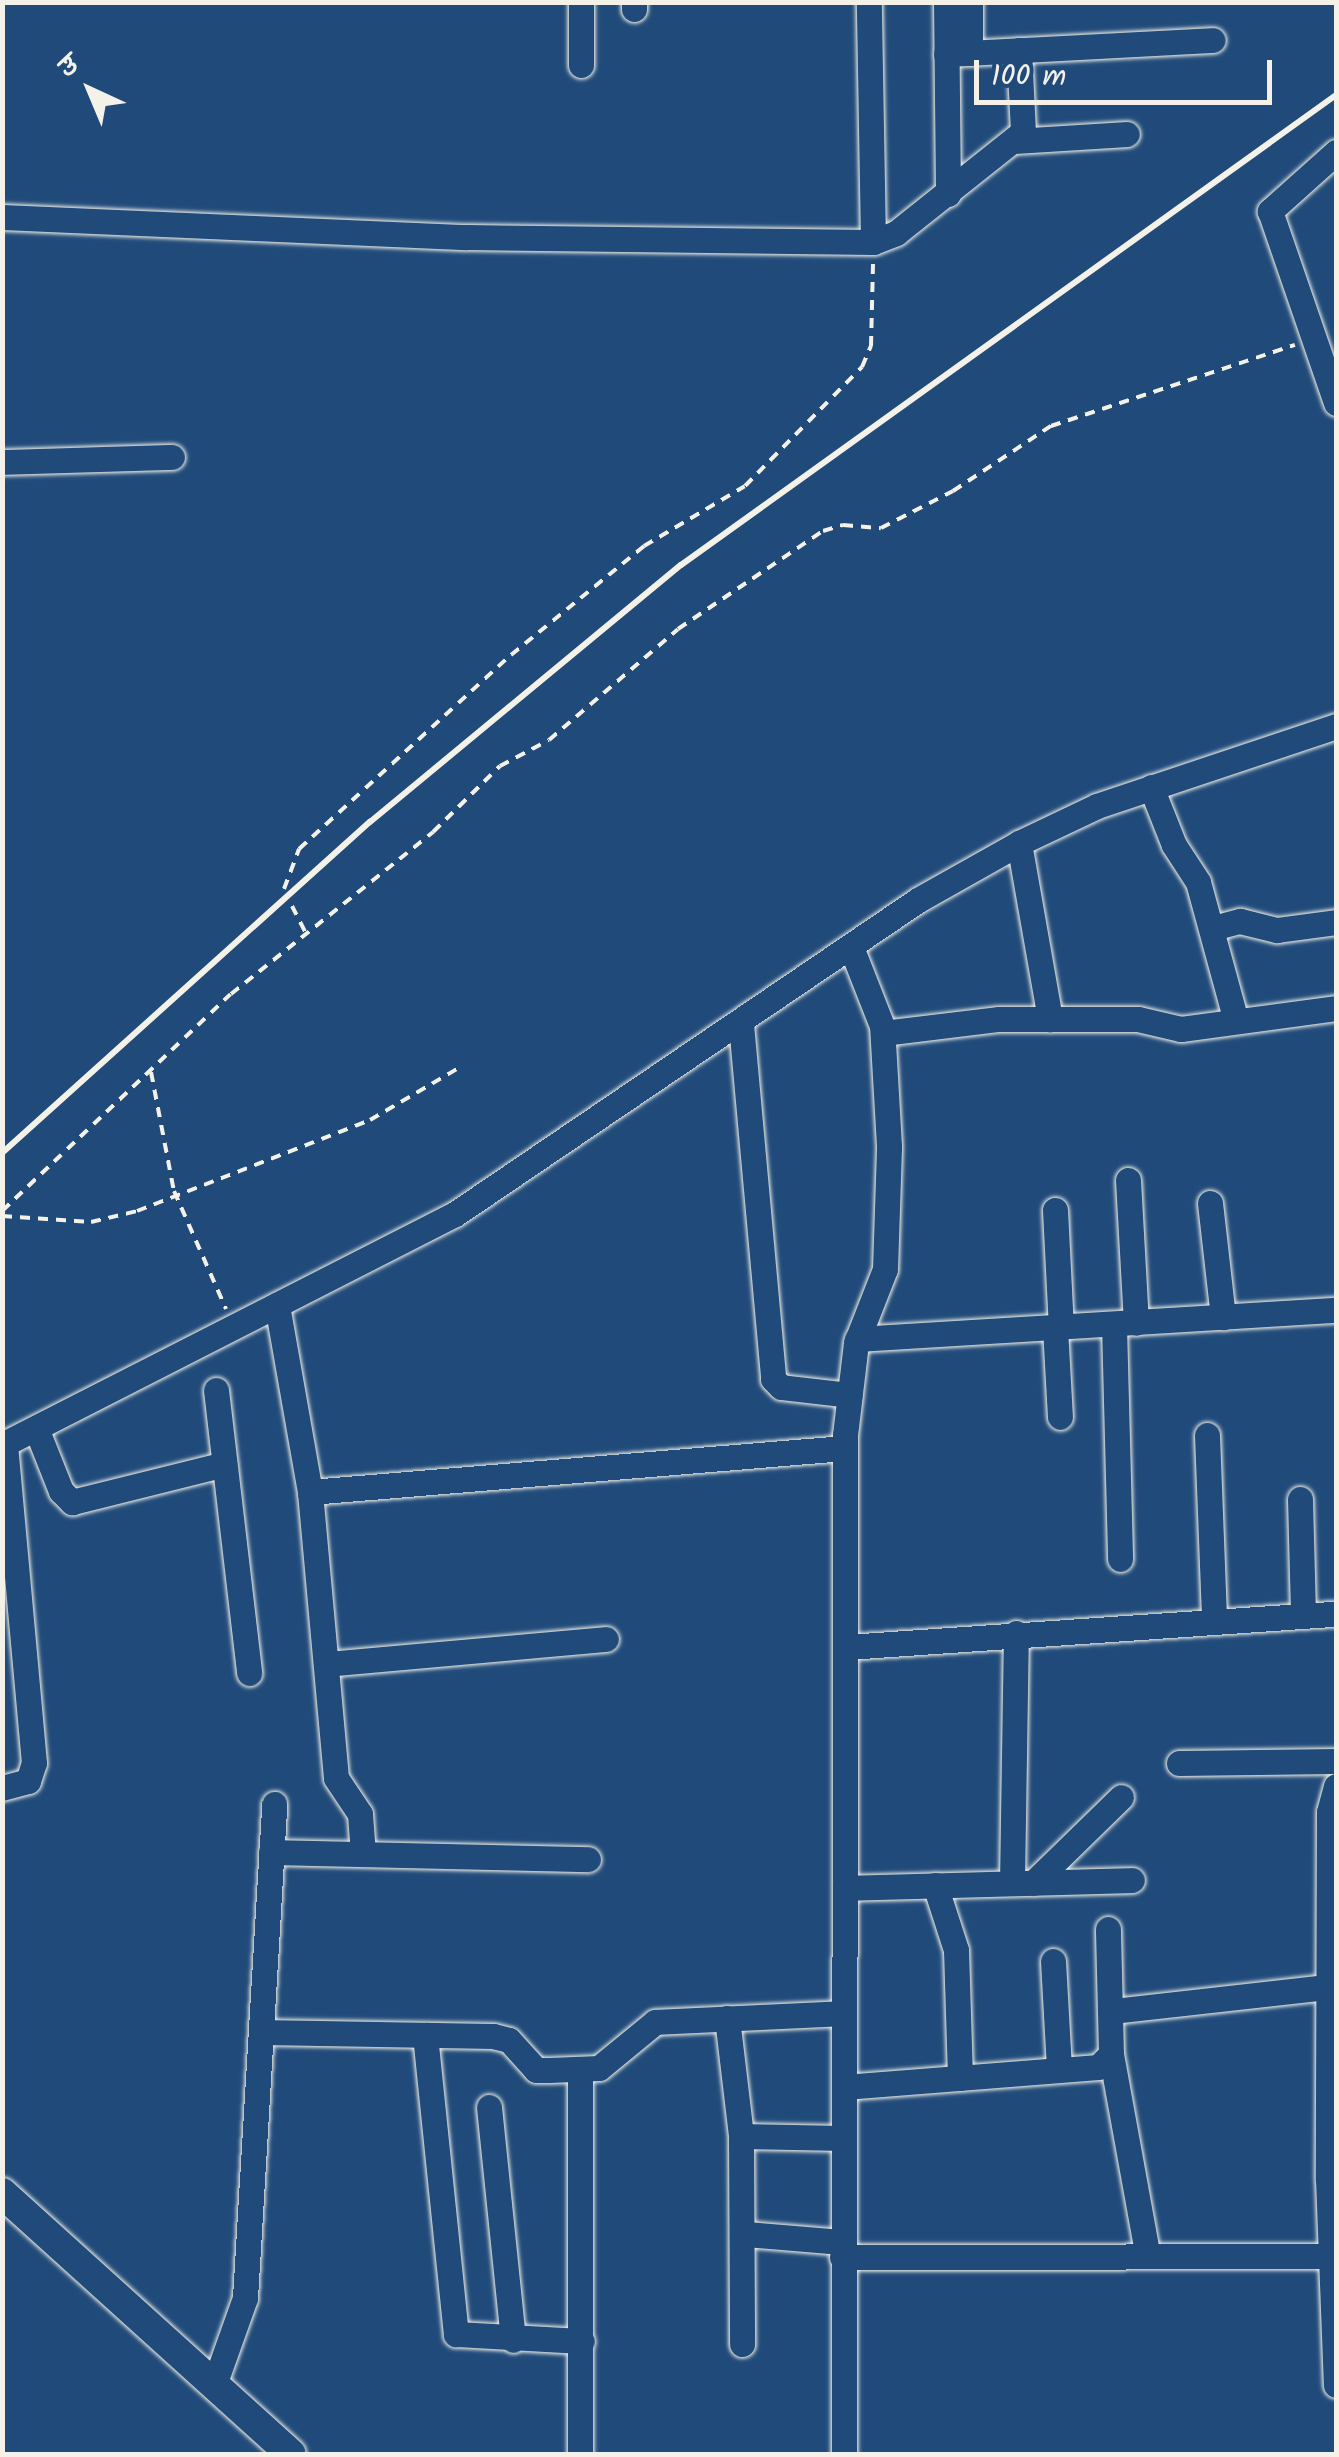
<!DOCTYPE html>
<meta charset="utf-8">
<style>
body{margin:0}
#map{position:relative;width:1339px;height:2457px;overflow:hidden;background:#1f4a7a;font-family:Kalam,"Playpen Sans Deva",sans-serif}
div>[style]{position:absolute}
.path>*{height:4px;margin-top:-2px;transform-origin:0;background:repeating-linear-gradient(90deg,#f4f1e8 0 10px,transparent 0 18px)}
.roads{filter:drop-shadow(0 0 2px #f4f1e8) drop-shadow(0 0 2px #f4f1e8)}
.minor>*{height:25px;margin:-12.5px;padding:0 12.5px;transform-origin:12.5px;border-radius:12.5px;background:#1f4a7a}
.major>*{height:30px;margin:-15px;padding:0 15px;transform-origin:15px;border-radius:15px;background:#1f4a7a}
.rail>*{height:6px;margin:-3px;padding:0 3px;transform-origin:3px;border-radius:3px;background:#f4f1e8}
span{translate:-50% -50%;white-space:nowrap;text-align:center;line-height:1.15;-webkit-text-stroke:10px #1f4a7a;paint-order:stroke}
.frame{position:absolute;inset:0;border:5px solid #f4f1e8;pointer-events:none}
.north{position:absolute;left:40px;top:40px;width:100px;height:100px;-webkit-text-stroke:8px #1f4a7a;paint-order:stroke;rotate:316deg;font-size:28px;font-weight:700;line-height:40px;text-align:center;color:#f4f1e8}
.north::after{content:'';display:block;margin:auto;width:35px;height:45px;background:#f4f1e8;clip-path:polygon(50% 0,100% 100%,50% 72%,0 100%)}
.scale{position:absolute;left:974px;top:60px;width:298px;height:45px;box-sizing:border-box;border:5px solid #f4f1e8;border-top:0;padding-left:12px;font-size:30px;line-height:35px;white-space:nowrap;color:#f4f1e8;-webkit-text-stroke:8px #1f4a7a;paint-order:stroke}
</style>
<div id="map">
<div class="path">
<i style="left:284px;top:889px;width:43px;rotate:-69.4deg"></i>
<i style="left:299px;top:849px;width:287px;rotate:-42.5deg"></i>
<i style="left:511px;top:655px;width:172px;rotate:-39.3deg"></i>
<i style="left:644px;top:546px;width:117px;rotate:-30.7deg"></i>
<i style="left:745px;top:486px;width:167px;rotate:-45.5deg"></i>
<i style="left:862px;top:367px;width:23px;rotate:-67deg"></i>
<i style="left:871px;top:346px;width:84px;rotate:-88.6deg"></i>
<i style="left:292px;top:906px;width:31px;rotate:63deg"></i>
<i style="left:151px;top:1072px;width:121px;rotate:79.1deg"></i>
<i style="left:174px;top:1191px;width:129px;rotate:66.2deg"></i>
<i style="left:2px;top:1211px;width:315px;rotate:-43.5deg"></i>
<i style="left:231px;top:994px;width:259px;rotate:-38.7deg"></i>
<i style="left:433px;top:832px;width:94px;rotate:-44.6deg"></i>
<i style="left:500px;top:766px;width:55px;rotate:-28deg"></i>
<i style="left:549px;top:740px;width:170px;rotate:-40.7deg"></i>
<i style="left:678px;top:629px;width:175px;rotate:-34.1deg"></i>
<i style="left:823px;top:531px;width:21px;rotate:-17deg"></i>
<i style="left:843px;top:525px;width:38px;rotate:5deg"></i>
<i style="left:881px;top:528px;width:81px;rotate:-27.2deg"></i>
<i style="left:953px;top:491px;width:118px;rotate:-33.6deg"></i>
<i style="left:1051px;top:426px;width:257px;rotate:-18.4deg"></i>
<i style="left:2px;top:1216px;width:89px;rotate:3.9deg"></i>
<i style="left:91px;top:1222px;width:47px;rotate:-13.4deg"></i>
<i style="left:137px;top:1211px;width:250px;rotate:-21.3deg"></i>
<i style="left:370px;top:1120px;width:101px;rotate:-30.4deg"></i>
</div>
<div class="roads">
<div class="minor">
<i style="left:581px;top:2px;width:63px;rotate:90deg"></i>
<i style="left:946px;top:2px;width:192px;rotate:89.4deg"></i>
<i style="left:634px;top:9px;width:7px;rotate:-90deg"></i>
<i style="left:970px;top:53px;width:51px;rotate:-90deg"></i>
<i style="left:946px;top:54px;width:267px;rotate:-3deg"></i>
<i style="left:1015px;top:141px;width:112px;rotate:-3.6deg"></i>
<i style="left:1336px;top:152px;width:89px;rotate:138.2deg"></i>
<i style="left:1270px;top:211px;width:203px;rotate:71deg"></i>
<i style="left:2px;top:217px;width:465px;rotate:2.5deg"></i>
<i style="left:467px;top:237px;width:406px;rotate:0.7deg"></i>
<i style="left:873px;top:242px;width:240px;rotate:-91deg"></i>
<i style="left:873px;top:242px;width:25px;rotate:-21deg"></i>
<i style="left:896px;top:233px;width:162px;rotate:-38.5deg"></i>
<i style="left:1023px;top:132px;width:82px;rotate:-92.8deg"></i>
<i style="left:2px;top:462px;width:170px;rotate:-1.7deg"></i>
<i style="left:1151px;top:787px;width:62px;rotate:68.4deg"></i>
<i style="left:1174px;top:845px;width:44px;rotate:57deg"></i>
<i style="left:1198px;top:882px;width:144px;rotate:74.7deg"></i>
<i style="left:1019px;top:843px;width:179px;rotate:80deg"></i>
<i style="left:1213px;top:928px;width:28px;rotate:-15deg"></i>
<i style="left:1240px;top:921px;width:38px;rotate:14deg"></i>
<i style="left:1277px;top:930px;width:60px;rotate:-7.7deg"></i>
<i style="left:741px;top:1024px;width:356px;rotate:84.8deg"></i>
<i style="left:773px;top:1379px;width:11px;rotate:45deg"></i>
<i style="left:781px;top:1387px;width:69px;rotate:6.6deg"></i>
<i style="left:883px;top:1033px;width:117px;rotate:-6.9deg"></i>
<i style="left:999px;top:1019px;width:139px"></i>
<i style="left:1138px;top:1019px;width:44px;rotate:13.1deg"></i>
<i style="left:1181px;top:1029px;width:156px;rotate:-7.7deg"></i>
<i style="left:1128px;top:1180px;width:143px;rotate:86.8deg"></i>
<i style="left:1210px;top:1203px;width:115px;rotate:83.5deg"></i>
<i style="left:1055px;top:1210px;width:118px;rotate:87.1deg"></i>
<i style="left:277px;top:1305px;width:190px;rotate:80deg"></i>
<i style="left:310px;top:1492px;width:287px;rotate:84.8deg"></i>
<i style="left:336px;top:1778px;width:43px;rotate:56.3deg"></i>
<i style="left:360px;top:1814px;width:40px;rotate:85.7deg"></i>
<i style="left:1114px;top:1325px;width:234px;rotate:88.5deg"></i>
<i style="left:1055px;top:1328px;width:89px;rotate:86.8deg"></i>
<i style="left:857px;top:1339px;width:480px;rotate:-3.5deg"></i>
<i style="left:216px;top:1390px;width:285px;rotate:83.3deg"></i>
<i style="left:36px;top:1428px;width:68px;rotate:68.4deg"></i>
<i style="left:61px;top:1491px;width:16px;rotate:45deg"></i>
<i style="left:72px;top:1502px;width:157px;rotate:-14deg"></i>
<i style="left:1207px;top:1435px;width:185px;rotate:87.8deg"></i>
<i style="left:2px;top:1445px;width:508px;rotate:-27.02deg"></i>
<i style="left:455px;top:1214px;width:559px;rotate:-34.14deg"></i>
<i style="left:918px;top:900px;width:116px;rotate:-29.4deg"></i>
<i style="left:1019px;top:843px;width:86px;rotate:-25.4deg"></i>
<i style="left:1097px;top:806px;width:252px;rotate:-18.5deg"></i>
<i style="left:310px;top:1492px;width:536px;rotate:-4.71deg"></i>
<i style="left:1300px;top:1499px;width:116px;rotate:88.5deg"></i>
<i style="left:847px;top:1647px;width:490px;rotate:-3.9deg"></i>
<i style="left:326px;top:1664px;width:281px;rotate:-5.1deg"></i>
<i style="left:1179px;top:1763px;width:157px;rotate:-0.7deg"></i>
<i style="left:1336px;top:1786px;width:27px;rotate:105deg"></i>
<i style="left:1329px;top:1812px;width:367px;rotate:90.2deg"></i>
<i style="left:1328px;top:2179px;width:206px;rotate:87.8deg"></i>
<i style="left:2px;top:1788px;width:27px;rotate:-15deg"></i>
<i style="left:28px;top:1781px;width:19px;rotate:-72deg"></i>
<i style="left:34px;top:1763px;width:321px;rotate:-95.2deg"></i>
<i style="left:271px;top:1852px;width:317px;rotate:1.3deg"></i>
<i style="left:1012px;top:1883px;width:250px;rotate:-89.1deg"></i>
<i style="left:1033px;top:1883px;width:123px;rotate:-44.3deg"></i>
<i style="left:935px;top:1885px;width:68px;rotate:72.1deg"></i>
<i style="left:956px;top:1950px;width:128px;rotate:88.2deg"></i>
<i style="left:845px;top:1888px;width:287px;rotate:-1.6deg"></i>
<i style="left:1053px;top:1961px;width:109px;rotate:86.8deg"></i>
<i style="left:1113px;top:2011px;width:216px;rotate:-6.4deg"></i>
<i style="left:727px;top:2018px;width:119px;rotate:83.2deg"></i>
<i style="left:741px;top:2136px;width:208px;rotate:89.7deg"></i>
<i style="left:261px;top:2032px;width:232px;rotate:1deg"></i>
<i style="left:493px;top:2036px;width:16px;rotate:14deg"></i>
<i style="left:509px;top:2040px;width:40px;rotate:48deg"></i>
<i style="left:536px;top:2070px;width:13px"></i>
<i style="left:549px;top:2070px;width:50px;rotate:-2.3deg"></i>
<i style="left:599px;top:2068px;width:72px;rotate:-39.4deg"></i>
<i style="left:655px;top:2022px;width:189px;rotate:-2.7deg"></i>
<i style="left:425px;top:2035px;width:301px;rotate:84.1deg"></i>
<i style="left:456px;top:2334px;width:126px;rotate:3.2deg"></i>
<i style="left:1111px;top:2054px;width:202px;rotate:79.7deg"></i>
<i style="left:580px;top:2069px;width:385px;rotate:90deg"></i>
<i style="left:844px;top:2087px;width:255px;rotate:-4.5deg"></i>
<i style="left:1098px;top:2067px;width:18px;rotate:-45deg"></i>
<i style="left:1111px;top:2054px;width:125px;rotate:-91.4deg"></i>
<i style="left:489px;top:2107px;width:234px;rotate:84.1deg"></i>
<i style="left:741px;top:2136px;width:102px;rotate:1.1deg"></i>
<i style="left:746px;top:2234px;width:96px;rotate:4.8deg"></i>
<i style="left:842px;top:2257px;width:488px;rotate:-0.1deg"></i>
<i style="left:214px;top:2385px;width:92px;rotate:-70.4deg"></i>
<i style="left:245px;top:2298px;width:495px;rotate:-86.6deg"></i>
<i style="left:844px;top:2454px;width:1019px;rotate:-89.94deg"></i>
<i style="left:845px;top:1435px;width:93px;rotate:-83.2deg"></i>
<i style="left:856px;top:1343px;width:79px;rotate:-68.6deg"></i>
<i style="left:885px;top:1269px;width:123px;rotate:-88.1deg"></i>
<i style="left:889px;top:1146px;width:120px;rotate:-93.3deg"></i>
<i style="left:882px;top:1026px;width:85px;rotate:-111.4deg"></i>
</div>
<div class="major">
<i style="left:2px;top:2193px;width:389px;rotate:42.1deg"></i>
</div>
</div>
<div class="rail">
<i style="left:2px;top:1153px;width:495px;rotate:-42deg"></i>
<i style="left:370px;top:822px;width:403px;rotate:-39.6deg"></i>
<i style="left:681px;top:565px;width:806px;rotate:-35.66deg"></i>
</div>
<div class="frame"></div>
<div class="north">उ</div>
<div class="scale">100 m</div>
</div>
